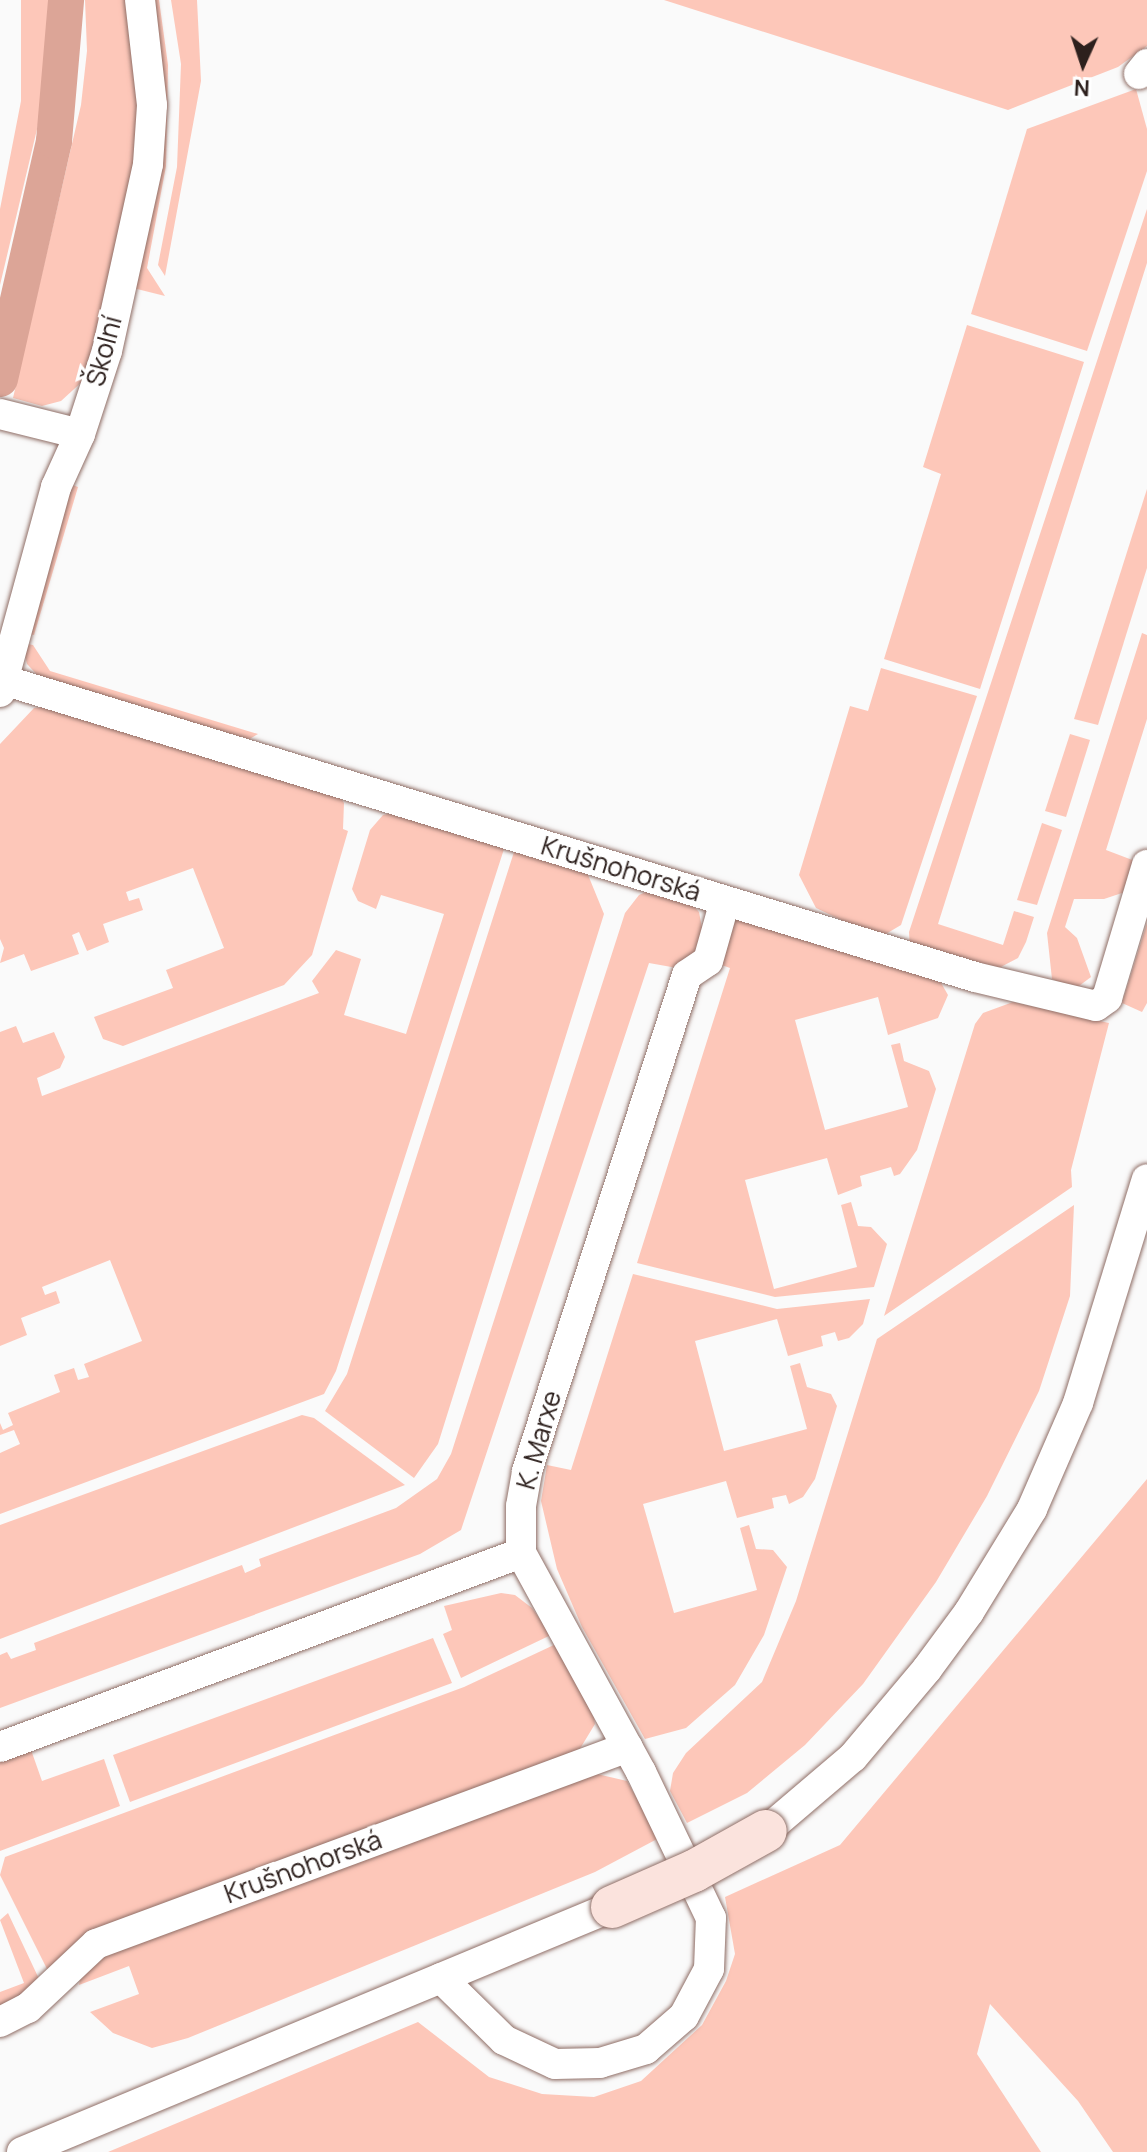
<!DOCTYPE html>
<meta charset="utf-8">
<style>
body{margin:0}
#map{position:relative;width:1147px;height:2152px;overflow:hidden;background:#fafafa;font-family:Manrope,sans-serif}
div>[style]{position:absolute}
.green>*{inset:0;background:#fdc7b9}
.canal>*{height:36px;margin:-18px;padding:0 18px;transform-origin:18px;border-radius:18px;background:#dca597}
.roads{filter:drop-shadow(0 0 2px #8f6e66) drop-shadow(0 0 2px #8f6e66)}
.street>*{height:30px;margin:-15px;padding:0 15px;transform-origin:15px;border-radius:15px;background:#fff}
.bridges{filter:drop-shadow(0 0 2px #8f6e66) drop-shadow(0 0 2px #8f6e66)}
.secondary-bridge>*{height:42px;margin:-21px;padding:0 21px;transform-origin:21px;border-radius:21px;background:#fbe3dd}
span{translate:-50% -50%;white-space:nowrap;text-align:center;line-height:1.15;-webkit-text-stroke:6px #fff;paint-order:stroke}
.street-label{font-size:26px;color:#2d201d}
.north{position:absolute;left:1043px;top:24px;width:80px;height:80px;-webkit-text-stroke:6px #fff;paint-order:stroke;rotate:183deg;font-size:22px;font-weight:700;line-height:32px;text-align:center;color:#2d201d}
.north::after{content:'';display:block;margin:auto;width:28px;height:36px;background:#2d201d;clip-path:polygon(50% 0,100% 100%,50% 72%,0 100%)}
</style>
<div id="map">
<div class="green">
<i style="clip-path:polygon(21px 0,48px 0,49px 23px,38px 125px,0 285px,0 209px,21px 101px)"></i>
<i style="clip-path:polygon(85px 0,127px 0,141px 109px,136px 168px,84px 380px,61px 401px,42px 406px,13px 398px,81px 105px,87px 51px)"></i>
<i style="clip-path:polygon(147px 0,159px 0,168px 65px,166px 166px,147px 268px,165px 296px,133px 288px)"></i>
<i style="clip-path:polygon(171px 0,197px 0,201px 81px,165px 276px,158px 265px,177px 167px,181px 64px)"></i>
<i style="clip-path:polygon(664px 0,1147px 0,1147px 46px,1118px 67px,1008px 110px)"></i>
<i style="clip-path:polygon(1136px 89px,1147px 129px,1147px 171px,1087px 351px,971px 314px,1027px 129px)"></i>
<i style="clip-path:polygon(1147px 209px,1147px 263px,938px 924px,1003px 945px,1014px 911px,1034px 917px,1026px 942px,1018px 958px,995px 970px,910px 949px,909px 932px)"></i>
<i style="clip-path:polygon(967px 325px,1084px 362px,980px 689px,884px 659px,941px 474px,923px 467px)"></i>
<i style="clip-path:polygon(67px 483px,78px 487px,34px 635px,24px 633px)"></i>
<i style="clip-path:polygon(1147px 489px,1147px 568px,1098px 725px,1074px 719px)"></i>
<i style="clip-path:polygon(1142px 633px,1147px 635px,1147px 719px,1106px 850px,1135px 861px,1125px 892px,1104px 899px,1074px 899px,1065px 927px,1077px 938px,1091px 977px,1075px 989px,1052px 979px,1047px 933px)"></i>
<i style="clip-path:polygon(22px 643px,33px 645px,50px 671px,258px 734px,246px 741px,42px 680px,27px 664px)"></i>
<i style="clip-path:polygon(881px 668px,977px 696px,901px 925px,879px 938px,816px 908px,799px 875px,850px 706px,868px 711px)"></i>
<i style="clip-path:polygon(55px 706px,336px 790px,344px 803px,343px 829px,348px 831px,312px 955px,284px 985px,123px 1046px,103px 1039px,94px 1017px,173px 988px,166px 970px,224px 948px,193px 868px,126px 892px,129px 901px,139px 898px,143px 910px,103px 924px,109px 942px,87px 951px,79px 932px,72px 935px,79px 954px,31px 971px,24px 954px,0 963px,4px 948px,0 939px,0 744px,34px 708px)"></i>
<i style="clip-path:polygon(1070px 734px,1090px 740px,1066px 817px,1045px 811px)"></i>
<i style="clip-path:polygon(404px 811px,501px 839px,504px 849px,336px 1371px,324px 1394px,0 1514px,0 1453px,20px 1444px,14px 1430px,0 1435px,0 1423px,3px 1430px,13px 1425px,8px 1413px,60px 1392px,54px 1375px,74px 1368px,78px 1380px,89px 1377px,84px 1364px,142px 1341px,110px 1260px,42px 1287px,45px 1295px,56px 1291px,60px 1303px,21px 1318px,27px 1335px,0 1346px,0 1032px,16px 1026px,23px 1043px,54px 1032px,65px 1057px,60px 1068px,37px 1078px,42px 1096px,319px 993px,312px 981px,336px 950px,361px 959px,344px 1015px,406px 1034px,444px 914px,381px 895px,376px 909px,358px 901px,352px 889px,370px 830px,383px 815px)"></i>
<i style="clip-path:polygon(1042px 823px,1062px 830px,1037px 905px,1017px 900px)"></i>
<i style="clip-path:polygon(521px 846px,584px 865px,604px 914px,438px 1444px,414px 1478px,325px 1411px,347px 1374px,514px 852px)"></i>
<i style="clip-path:polygon(657px 887px,685px 897px,699px 912px,704px 938px,699px 958px,677px 968px,649px 963px,461px 1530px,420px 1554px,0 1708px,0 1655px,7px 1652px,11px 1659px,36px 1650px,34px 1643px,242px 1565px,245px 1573px,261px 1566px,259px 1559px,396px 1508px,437px 1479px,451px 1454px,625px 913px,639px 895px)"></i>
<i style="clip-path:polygon(738px 917px,940px 981px,948px 995px,938px 1018px,888px 1035px,878px 997px,795px 1020px,825px 1130px,908px 1107px,891px 1045px,900px 1043px,904px 1061px,929px 1071px,936px 1089px,917px 1150px,900px 1174px,894px 1176px,891px 1167px,860px 1176px,862px 1186px,838px 1195px,827px 1158px,745px 1180px,774px 1289px,857px 1267px,841px 1205px,851px 1202px,858px 1226px,871px 1227px,887px 1244px,874px 1287px,775px 1297px,637px 1263px,730px 968px,716px 963px,727px 926px)"></i>
<i style="clip-path:polygon(1147px 923px,1147px 1003px,1142px 1012px,1122px 1003px)"></i>
<i style="clip-path:polygon(1013px 1002px,1109px 1023px,1071px 1170px,1072px 1187px,884px 1316px,975px 1024px,983px 1013px)"></i>
<i style="clip-path:polygon(1074px 1205px,1070px 1296px,1039px 1391px,987px 1496px,936px 1582px,863px 1684px,805px 1745px,747px 1793px,687px 1823px,670px 1791px,673px 1773px,686px 1753px,762px 1682px,796px 1601px,877px 1339px)"></i>
<i style="clip-path:polygon(633px 1274px,777px 1309px,870px 1299px,863px 1324px,849px 1338px,838px 1341px,835px 1332px,821px 1336px,823px 1346px,788px 1356px,777px 1319px,695px 1341px,724px 1451px,807px 1429px,790px 1366px,800px 1363px,807px 1387px,831px 1394px,837px 1406px,815px 1479px,803px 1497px,789px 1504px,786px 1495px,772px 1498px,774px 1508px,737px 1518px,726px 1481px,643px 1504px,674px 1613px,757px 1590px,740px 1528px,749px 1525px,756px 1549px,773px 1550px,787px 1567px,764px 1635px,735px 1685px,686px 1728px,645px 1739px,582px 1627px,557px 1569px,541px 1501px,547px 1465px,571px 1470px)"></i>
<i style="clip-path:polygon(302px 1415px,314px 1418px,405px 1485px,0 1639px,0 1525px)"></i>
<i style="clip-path:polygon(1147px 1479px,1147px 2152px,1113px 2152px,1078px 2101px,990px 2004px,977px 2054px,1041px 2152px,108px 2152px,418px 2022px,489px 2077px,542px 2094px,594px 2097px,641px 2081px,702px 2025px,726px 1981px,735px 1954px,725px 1897px,840px 1845px)"></i>
<i style="clip-path:polygon(501px 1593px,515px 1595px,532px 1608px,551px 1635px,461px 1678px,443px 1634px,452px 1630px,444px 1606px)"></i>
<i style="clip-path:polygon(433px 1638px,452px 1683px,130px 1802px,113px 1755px)"></i>
<i style="clip-path:polygon(556px 1644px,593px 1711px,595px 1724px,578px 1752px,49px 1973px,0 1875px,5px 1857px,464px 1687px)"></i>
<i style="clip-path:polygon(30px 1747px,42px 1781px,104px 1759px,120px 1806px,0 1851px,0 1759px)"></i>
<i style="clip-path:polygon(597px 1774px,627px 1781px,659px 1838px,595px 1872px,188px 2038px,152px 2048px,113px 2033px,90px 2012px,139px 1994px,129px 1966px,79px 1985px,82px 1969px,100px 1954px)"></i>
<i style="clip-path:polygon(8px 1913px,40px 1981px,0 2011px,0 1992px,24px 1983px,0 1920px)"></i>
</div>
<div class="canal">
<i style="left:0;top:379px;width:244px;rotate:-77.2deg"></i>
<i style="left:54px;top:141px;width:142px;rotate:-85.1deg"></i>
</div>
<div class="roads">
<div class="street">
<i style="left:1139px;top:74px;width:13px;rotate:-51deg"></i>
<i style="left:0;top:414px;width:82px;rotate:14deg"></i>
<i style="left:3px;top:680px;width:1016px;rotate:16.99deg"></i>
<i style="left:975px;top:977px;width:124px;rotate:13.5deg"></i>
<i style="left:1096px;top:1006px;width:14px;rotate:-36deg"></i>
<i style="left:1107px;top:998px;width:139px;rotate:-73.3deg"></i>
<i style="left:0;top:692px;width:213px;rotate:-74.7deg"></i>
<i style="left:56px;top:487px;width:58px;rotate:-65.6deg"></i>
<i style="left:80px;top:434px;width:87px;rotate:-72deg"></i>
<i style="left:107px;top:351px;width:191px;rotate:-77.6deg"></i>
<i style="left:148px;top:164px;width:59px;rotate:-86.1deg"></i>
<i style="left:152px;top:105px;width:106px;rotate:-96.5deg"></i>
<i style="left:0;top:1747px;width:556px;rotate:-20.42deg"></i>
<i style="left:766px;top:1831px;width:114px;rotate:-40.4deg"></i>
<i style="left:853px;top:1757px;width:115px;rotate:-49.9deg"></i>
<i style="left:927px;top:1669px;width:71px;rotate:-53.6deg"></i>
<i style="left:969px;top:1612px;width:121px;rotate:-58.5deg"></i>
<i style="left:1032px;top:1509px;width:116px;rotate:-66.5deg"></i>
<i style="left:1078px;top:1403px;width:234px;rotate:-72.9deg"></i>
<i style="left:441px;top:1978px;width:88px;rotate:44.5deg"></i>
<i style="left:504px;top:2040px;width:56px;rotate:25.2deg"></i>
<i style="left:555px;top:2064px;width:45px;rotate:-1.3deg"></i>
<i style="left:600px;top:2063px;width:48px;rotate:-16.9deg"></i>
<i style="left:646px;top:2049px;width:50px;rotate:-41deg"></i>
<i style="left:684px;top:2016px;width:53px;rotate:-62deg"></i>
<i style="left:709px;top:1969px;width:51px;rotate:-87.8deg"></i>
<i style="left:711px;top:1918px;width:162px;rotate:-115.6deg"></i>
<i style="left:641px;top:1772px;width:250px;rotate:-118.7deg"></i>
<i style="left:521px;top:1553px;width:47px;rotate:-90deg"></i>
<i style="left:521px;top:1506px;width:36px;rotate:-80deg"></i>
<i style="left:527px;top:1471px;width:521px;rotate:-72.12deg"></i>
<i style="left:687px;top:975px;width:25px;rotate:-34deg"></i>
<i style="left:708px;top:961px;width:62px;rotate:-74.2deg"></i>
<i style="left:0;top:2022px;width:31px;rotate:-27deg"></i>
<i style="left:28px;top:2008px;width:93px;rotate:-43.3deg"></i>
<i style="left:96px;top:1944px;width:567px;rotate:-20.32deg"></i>
<i style="left:22px;top:2152px;width:639px;rotate:-22.55deg"></i>
</div>
</div>
<div class="bridges">
<div class="secondary-bridge">
<i style="left:612px;top:1907px;width:90px;rotate:-23.7deg"></i>
<i style="left:694px;top:1871px;width:82px;rotate:-29.1deg"></i>
</div>
</div>
<div class="street-label">
<span style="left:104px;top:351px;rotate:-75deg">Školní</span>
<span style="left:621px;top:869px;rotate:17deg">Krušnohorská</span>
<span style="left:539px;top:1440px;rotate:-74deg">K. Marxe</span>
<span style="left:303px;top:1867px;rotate:-20deg">Krušnohorská</span>
</div>
<div class="north">N</div>
</div>
